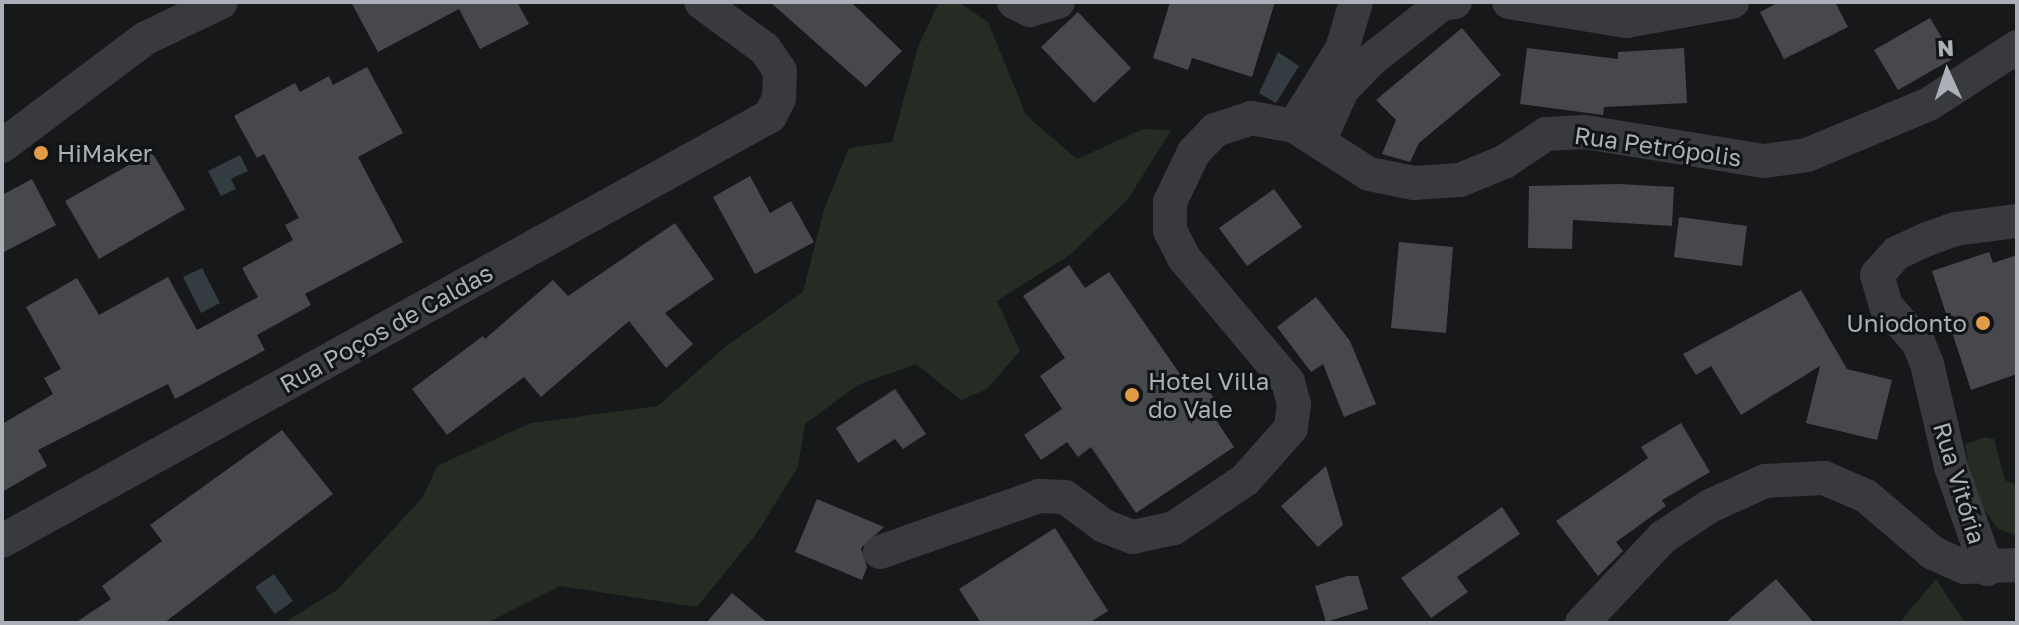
<!DOCTYPE html>
<meta charset="utf-8">
<style>
body{margin:0}
#map{position:relative;width:2019px;height:625px;overflow:hidden;background:#171819;font-family:"Golos Text",sans-serif}
div>[style]{position:absolute}
.green>*{inset:0;background:#242c24}
.water>*{inset:0;background:#323c41}
.building>*{inset:0;background:#47484c}
.street>*{height:34px;margin:-17px;padding:0 17px;transform-origin:17px;border-radius:17px;background:#393a3e}
.dots>*{width:22px;height:22px;translate:-50% -50%;box-sizing:border-box;border:4px solid #121314;border-radius:50%}
span{translate:-50% -50%;white-space:nowrap;text-align:center;line-height:1.15;-webkit-text-stroke:6px #121314;paint-order:stroke}
.street-label{font-size:24px;color:#abb0b8}
.poi-label{font-size:24px;color:#abb0b8}
.left{translate:0 -50%;text-align:left}
.right{translate:-100% -50%;text-align:right}
.frame{position:absolute;inset:0;border:4px solid #abb0b8;pointer-events:none}
.north{position:absolute;left:1907px;top:32px;width:80px;height:80px;-webkit-text-stroke:6px #121314;paint-order:stroke;rotate:357deg;font-size:22px;font-weight:700;line-height:32px;text-align:center;color:#abb0b8}
.north::after{content:'';display:block;margin:auto;width:28px;height:36px;background:#abb0b8;clip-path:polygon(50% 0,100% 100%,50% 72%,0 100%)}
</style>
<div id="map">
<div class="green">
<i style="clip-path:polygon(939px 2px,958px 2px,988px 22px,1026px 115px,1077px 159px,1143px 129px,1171px 130px,1128px 199px,1071px 254px,997px 301px,1020px 351px,987px 389px,961px 400px,916px 364px,858px 385px,805px 424px,798px 467px,757px 533px,697px 607px,560px 586px,487px 623px,283px 623px,337px 590px,423px 497px,437px 466px,531px 423px,658px 406px,725px 347px,803px 292px,824px 209px,849px 148px,892px 142px,918px 47px)"></i>
<i style="clip-path:polygon(1985px 437px,1994px 439px,2005px 480px,2017px 486px,2017px 536px,1998px 529px,1974px 495px,1965px 444px)"></i>
<i style="clip-path:polygon(1936px 579px,1965px 623px,1899px 623px)"></i>
</div>
<div class="water">
<i style="clip-path:polygon(1278px 52px,1299px 66px,1276px 103px,1259px 93px)"></i>
<i style="clip-path:polygon(240px 155px,248px 171px,231px 179px,236px 189px,221px 196px,208px 171px)"></i>
<i style="clip-path:polygon(202px 268px,220px 303px,201px 313px,183px 277px)"></i>
<i style="clip-path:polygon(274px 574px,293px 601px,275px 614px,255px 587px)"></i>
</div>
<div class="building">
<i style="clip-path:polygon(351px 2px,517px 2px,529px 24px,480px 49px,459px 9px,378px 52px)"></i>
<i style="clip-path:polygon(770px 2px,851px 2px,902px 51px,866px 87px)"></i>
<i style="clip-path:polygon(1170px 2px,1275px 2px,1252px 77px,1192px 58px,1188px 70px,1153px 58px)"></i>
<i style="clip-path:polygon(1779px 2px,1835px 2px,1848px 27px,1784px 59px,1760px 12px)"></i>
<i style="clip-path:polygon(1078px 12px,1131px 68px,1094px 103px,1041px 47px)"></i>
<i style="clip-path:polygon(1930px 18px,1954px 58px,1898px 90px,1874px 50px)"></i>
<i style="clip-path:polygon(1462px 28px,1501px 75px,1419px 143px,1410px 162px,1382px 154px,1396px 120px,1376px 100px)"></i>
<i style="clip-path:polygon(1527px 48px,1618px 59px,1618px 52px,1684px 48px,1687px 103px,1604px 107px,1603px 115px,1520px 104px)"></i>
<i style="clip-path:polygon(367px 67px,403px 133px,358px 157px,403px 242px,305px 294px,311px 305px,257px 335px,265px 350px,175px 399px,168px 384px,38px 450px,47px 466px,2px 492px,2px 424px,53px 394px,44px 378px,61px 369px,26px 307px,77px 278px,99px 315px,168px 277px,197px 330px,258px 297px,242px 268px,293px 240px,285px 225px,299px 218px,264px 154px,257px 158px,234px 116px,295px 83px,300px 92px,329px 76px,333px 85px)"></i>
<i style="clip-path:polygon(152px 152px,185px 209px,99px 259px,65px 201px)"></i>
<i style="clip-path:polygon(750px 176px,770px 213px,791px 201px,814px 242px,755px 274px,713px 197px)"></i>
<i style="clip-path:polygon(32px 179px,56px 225px,2px 253px,2px 195px)"></i>
<i style="clip-path:polygon(1619px 184px,1674px 187px,1672px 226px,1573px 220px,1572px 249px,1528px 248px,1529px 186px)"></i>
<i style="clip-path:polygon(1274px 189px,1302px 227px,1247px 266px,1219px 228px)"></i>
<i style="clip-path:polygon(1679px 217px,1747px 226px,1742px 266px,1674px 257px)"></i>
<i style="clip-path:polygon(675px 223px,714px 279px,665px 313px,693px 344px,666px 368px,629px 321px,541px 397px,524px 377px,447px 435px,412px 389px,483px 336px,485px 339px,553px 280px,568px 296px)"></i>
<i style="clip-path:polygon(1399px 242px,1453px 247px,1446px 333px,1391px 328px)"></i>
<i style="clip-path:polygon(1989px 252px,1993px 263px,2017px 255px,2017px 374px,1971px 390px,1932px 271px)"></i>
<i style="clip-path:polygon(1069px 265px,1085px 288px,1109px 272px,1189px 387px,1201px 379px,1217px 403px,1208px 408px,1234px 447px,1136px 513px,1091px 447px,1078px 457px,1067px 442px,1041px 460px,1024px 435px,1062px 409px,1040px 376px,1065px 358px,1023px 296px)"></i>
<i style="clip-path:polygon(1801px 290px,1847px 369px,1892px 380px,1877px 440px,1806px 423px,1820px 366px,1741px 415px,1711px 366px,1696px 375px,1683px 354px)"></i>
<i style="clip-path:polygon(1316px 297px,1350px 341px,1376px 404px,1344px 417px,1323px 364px,1311px 372px,1277px 327px)"></i>
<i style="clip-path:polygon(895px 389px,926px 434px,903px 449px,895px 439px,858px 463px,836px 428px)"></i>
<i style="clip-path:polygon(1681px 423px,1710px 472px,1662px 500px,1666px 506px,1616px 542px,1623px 551px,1598px 576px,1556px 521px,1648px 458px,1641px 447px)"></i>
<i style="clip-path:polygon(282px 430px,333px 494px,164px 623px,75px 623px,111px 599px,102px 586px,162px 541px,150px 525px)"></i>
<i style="clip-path:polygon(1326px 466px,1343px 525px,1318px 547px,1281px 506px)"></i>
<i style="clip-path:polygon(817px 499px,884px 527px,861px 548px,867px 567px,862px 580px,795px 552px)"></i>
<i style="clip-path:polygon(1502px 507px,1520px 534px,1457px 577px,1468px 592px,1431px 618px,1401px 578px)"></i>
<i style="clip-path:polygon(1055px 528px,1108px 611px,1089px 623px,981px 623px,959px 589px)"></i>
<i style="clip-path:polygon(1347px 576px,1358px 576px,1368px 609px,1326px 622px,1315px 586px)"></i>
<i style="clip-path:polygon(1776px 579px,1814px 623px,1725px 623px)"></i>
<i style="clip-path:polygon(732px 593px,768px 623px,706px 623px)"></i>
</div>
<div class="street">
<i style="left:1014px;top:2px;width:18px;rotate:27deg"></i>
<i style="left:1030px;top:10px;width:29px;rotate:-16deg"></i>
<i style="left:1509px;top:2px;width:119px;rotate:9.2deg"></i>
<i style="left:1626px;top:21px;width:108px;rotate:-10.2deg"></i>
<i style="left:1294px;top:126px;width:91px;rotate:-58.1deg"></i>
<i style="left:1342px;top:49px;width:49px;rotate:-73.4deg"></i>
<i style="left:1320px;top:139px;width:54px;rotate:-65.8deg"></i>
<i style="left:1342px;top:90px;width:42px;rotate:-46deg"></i>
<i style="left:1371px;top:60px;width:90px;rotate:-38.3deg"></i>
<i style="left:1442px;top:4px;width:13px;rotate:-9deg"></i>
<i style="left:2px;top:146px;width:180px;rotate:-36.9deg"></i>
<i style="left:146px;top:38px;width:83px;rotate:-25.6deg"></i>
<i style="left:2px;top:541px;width:878px;rotate:-28.96deg"></i>
<i style="left:770px;top:116px;width:20px;rotate:-63deg"></i>
<i style="left:779px;top:98px;width:27px;rotate:-88deg"></i>
<i style="left:780px;top:71px;width:27px;rotate:-124deg"></i>
<i style="left:765px;top:49px;width:79px;rotate:-143.7deg"></i>
<i style="left:880px;top:552px;width:169px;rotate:-19.4deg"></i>
<i style="left:1039px;top:496px;width:26px;rotate:2deg"></i>
<i style="left:1065px;top:497px;width:49px;rotate:36.6deg"></i>
<i style="left:1104px;top:526px;width:31px;rotate:21deg"></i>
<i style="left:1133px;top:537px;width:42px;rotate:-12.4deg"></i>
<i style="left:1174px;top:528px;width:86px;rotate:-34.1deg"></i>
<i style="left:1245px;top:480px;width:69px;rotate:-48.5deg"></i>
<i style="left:1291px;top:428px;width:24px;rotate:-83deg"></i>
<i style="left:1294px;top:404px;width:23px;rotate:-105deg"></i>
<i style="left:1288px;top:382px;width:162px;rotate:-130deg"></i>
<i style="left:1184px;top:258px;width:30px;rotate:-117deg"></i>
<i style="left:1170px;top:231px;width:29px;rotate:-90deg"></i>
<i style="left:1170px;top:202px;width:55px;rotate:-64.4deg"></i>
<i style="left:1194px;top:152px;width:30px;rotate:-46deg"></i>
<i style="left:1215px;top:130px;width:38px;rotate:-18deg"></i>
<i style="left:1251px;top:118px;width:44px;rotate:10.5deg"></i>
<i style="left:1294px;top:126px;width:89px;rotate:32.6deg"></i>
<i style="left:1369px;top:174px;width:46px;rotate:11.3deg"></i>
<i style="left:1414px;top:183px;width:46px;rotate:-3.7deg"></i>
<i style="left:1460px;top:180px;width:48px;rotate:-22.2deg"></i>
<i style="left:1504px;top:162px;width:50px;rotate:-33.7deg"></i>
<i style="left:1546px;top:134px;width:39px;rotate:-3deg"></i>
<i style="left:1585px;top:132px;width:181px;rotate:9.2deg"></i>
<i style="left:1764px;top:161px;width:43px;rotate:-7.9deg"></i>
<i style="left:1807px;top:155px;width:132px;rotate:-22.7deg"></i>
<i style="left:1929px;top:104px;width:105px;rotate:-32.9deg"></i>
<i style="left:1987px;top:569px;width:108px;rotate:-109.4deg"></i>
<i style="left:1951px;top:467px;width:106px;rotate:-103.1deg"></i>
<i style="left:1927px;top:364px;width:24px;rotate:-112deg"></i>
<i style="left:1918px;top:342px;width:48px;rotate:-131.6deg"></i>
<i style="left:1886px;top:306px;width:32px;rotate:-106deg"></i>
<i style="left:1877px;top:275px;width:30px;rotate:-48deg"></i>
<i style="left:1897px;top:253px;width:31px;rotate:-25deg"></i>
<i style="left:1925px;top:240px;width:32px;rotate:-20deg"></i>
<i style="left:1955px;top:229px;width:63px;rotate:-7.4deg"></i>
<i style="left:1582px;top:623px;width:118px;rotate:-46.7deg"></i>
<i style="left:1663px;top:537px;width:56px;rotate:-33.4deg"></i>
<i style="left:1710px;top:506px;width:60px;rotate:-24.4deg"></i>
<i style="left:1765px;top:481px;width:59px;rotate:-2.9deg"></i>
<i style="left:1824px;top:478px;width:46px;rotate:23.2deg"></i>
<i style="left:1866px;top:496px;width:88px;rotate:40.4deg"></i>
<i style="left:1933px;top:553px;width:35px;rotate:24deg"></i>
<i style="left:1965px;top:567px;width:52px;rotate:-2.2deg"></i>
</div>
<div class="dots">
<i style="left:41px;top:153px;background:#e29b47"></i>
<i style="left:1983px;top:323px;background:#e29b47"></i>
<i style="left:1132px;top:395px;background:#e29b47"></i>
</div>
<div class="street-label">
<span style="left:1658px;top:146px;rotate:8deg">Rua Petrópolis</span>
<span style="left:386px;top:328px;rotate:-29deg">Rua Poços de Caldas</span>
<span style="left:1960px;top:483px;rotate:73deg">Rua Vitória</span>
</div>
<div class="poi-label">
<span class="left" style="left:57px;top:153px">HiMaker</span>
<span class="right" style="left:1967px;top:323px">Uniodonto</span>
<span class="left" style="left:1148px;top:395px">Hotel Villa<br>do Vale</span>
</div>
<div class="frame"></div>
<div class="north">N</div>
</div>
